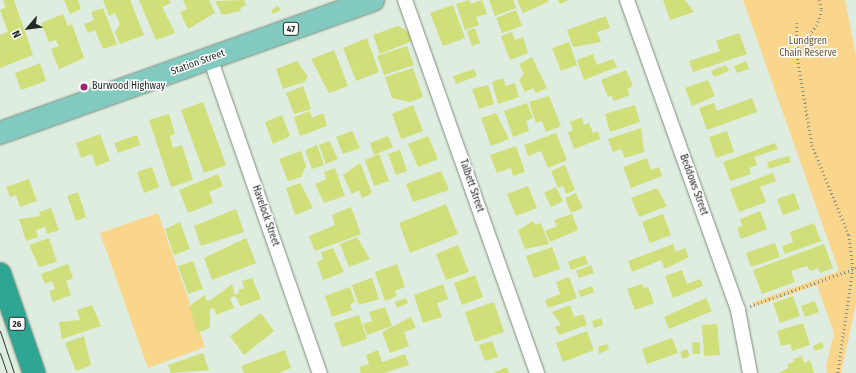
<!DOCTYPE html>
<style>
body{margin:0}
#map{position:relative;width:856px;height:373px;overflow:hidden;background:#deeddf;font-family:"Fira Sans Condensed",sans-serif}
div>[style]{position:absolute}
.green>*{inset:0;background:#fad58c}
.building>*{inset:0;background:#d0df7a}
.path>*{height:2.5px;margin-top:-1.25px;transform-origin:0;background:repeating-linear-gradient(90deg,#838e84 0 1px,transparent 0 4px)}
.roads{filter:drop-shadow(0 0 1px #7c8a7e) drop-shadow(0 0 1px #7c8a7e)}
.street>*{height:14px;margin:-7px;padding:0 7px;transform-origin:7px;border-radius:7px;background:#fff}
.primary>*{height:22px;margin:-11px;padding:0 11px;transform-origin:11px;border-radius:11px;background:#82cabf}
.highway>*{height:22px;margin:-11px;padding:0 11px;transform-origin:11px;border-radius:11px;background:#2fa694}
.tram>*{height:1px;margin:-0.5px;padding:0 0.5px;transform-origin:0.5px;border-radius:0.5px;background:#3c433d}
.dots>*{width:11px;height:11px;translate:-50% -50%;box-sizing:border-box;border:2px solid #fff;border-radius:50%}
span{translate:-50% -50%;white-space:nowrap;text-align:center;line-height:1.15;-webkit-text-stroke:3px #fff;paint-order:stroke}
.shield-label span{padding:1px 3px;background:#fff;border:1px solid;border-radius:3px;-webkit-text-stroke-width:0}
.shield-label{font-size:9px;color:#232924;font-weight:700}
.park-label{font-size:10px;color:#645028}
.street-label{font-size:10px;color:#232924}
.poi-label{font-size:10px;color:#232924}
.left{translate:0 -50%;text-align:left}
.north{position:absolute;left:8px;top:8px;width:40px;height:40px;-webkit-text-stroke:3px #fff;paint-order:stroke;rotate:242deg;font-size:11px;font-weight:700;line-height:16px;text-align:center;color:#232924}
.north::after{content:'';display:block;margin:auto;width:14px;height:18px;background:#232924;clip-path:polygon(50% 0,100% 100%,50% 72%,0 100%)}
</style>
<div id="map">
<div class="green">
<i style="clip-path:polygon(743px 0,845px 0,856px 56px,856px 304px,841px 373px,827px 373px,826px 366px,834px 333px,817px 285px,753px 307px,752px 303px,839px 271px)"></i>
<i style="clip-path:polygon(158px 213px,205px 347px,148px 368px,100px 233px)"></i>
</div>
<div class="building">
<i style="clip-path:polygon(3px 0,14px 0,33px 55px,0 68px,0 35px,8px 32px,0 10px,6px 7px)"></i>
<i style="clip-path:polygon(64px 0,78px 0,81px 9px,70px 14px)"></i>
<i style="clip-path:polygon(103px 0,130px 0,144px 35px,120px 44px,115px 32px,120px 24px,115px 13px,109px 16px)"></i>
<i style="clip-path:polygon(139px 0,169px 0,171px 3px,162px 7px,175px 33px,156px 40px)"></i>
<i style="clip-path:polygon(183px 0,209px 0,215px 13px,188px 29px,180px 12px,187px 9px)"></i>
<i style="clip-path:polygon(244px 0,246px 5px,240px 8px,241px 11px,222px 15px,215px 1px)"></i>
<i style="clip-path:polygon(469px 0,471px 4px,482px 0,487px 14px,476px 17px,479px 25px,465px 30px,456px 4px)"></i>
<i style="clip-path:polygon(489px 0,513px 0,516px 8px,495px 16px)"></i>
<i style="clip-path:polygon(517px 0,548px 0,548px 2px,523px 13px)"></i>
<i style="clip-path:polygon(558px 0,569px 0,560px 4px)"></i>
<i style="clip-path:polygon(663px 0,685px 0,694px 12px,670px 20px)"></i>
<i style="clip-path:polygon(453px 5px,465px 38px,443px 46px,430px 13px)"></i>
<i style="clip-path:polygon(278px 6px,281px 10px,273px 14px,271px 10px)"></i>
<i style="clip-path:polygon(103px 8px,117px 44px,103px 49px,95px 30px,88px 33px,84px 24px,94px 20px,91px 12px)"></i>
<i style="clip-path:polygon(516px 10px,522px 26px,502px 33px,496px 18px)"></i>
<i style="clip-path:polygon(63px 14px,68px 26px,72px 24px,84px 58px,59px 69px,51px 49px,59px 46px,56px 40px,49px 42px,41px 23px)"></i>
<i style="clip-path:polygon(606px 16px,610px 28px,597px 32px,601px 42px,573px 47px,567px 30px)"></i>
<i style="clip-path:polygon(398px 26px,409px 32px,412px 41px,380px 54px,373px 35px)"></i>
<i style="clip-path:polygon(475px 28px,480px 43px,472px 46px,467px 31px)"></i>
<i style="clip-path:polygon(512px 32px,515px 40px,523px 37px,528px 53px,510px 60px,501px 36px)"></i>
<i style="clip-path:polygon(739px 33px,747px 54px,693px 72px,689px 61px,720px 51px,716px 41px)"></i>
<i style="clip-path:polygon(367px 38px,379px 72px,356px 81px,343px 48px)"></i>
<i style="clip-path:polygon(569px 42px,577px 65px,561px 71px,552px 48px)"></i>
<i style="clip-path:polygon(407px 46px,414px 65px,384px 75px,377px 56px)"></i>
<i style="clip-path:polygon(334px 50px,348px 86px,329px 93px,311px 59px)"></i>
<i style="clip-path:polygon(593px 54px,597px 65px,613px 59px,617px 67px,584px 80px,577px 60px)"></i>
<i style="clip-path:polygon(532px 57px,547px 88px,536px 93px,533px 88px,525px 92px,519px 80px,524px 74px,519px 64px)"></i>
<i style="clip-path:polygon(297px 61px,308px 77px,304px 82px,283px 89px,276px 69px)"></i>
<i style="clip-path:polygon(746px 61px,749px 69px,737px 73px,734px 66px)"></i>
<i style="clip-path:polygon(40px 63px,46px 81px,21px 90px,15px 73px)"></i>
<i style="clip-path:polygon(726px 65px,729px 71px,714px 77px,711px 71px)"></i>
<i style="clip-path:polygon(413px 68px,423px 97px,410px 102px,392px 98px,385px 77px)"></i>
<i style="clip-path:polygon(474px 69px,477px 76px,456px 84px,453px 76px)"></i>
<i style="clip-path:polygon(626px 70px,633px 86px,627px 89px,630px 95px,614px 101px,611px 95px,608px 97px,601px 80px)"></i>
<i style="clip-path:polygon(503px 78px,506px 86px,515px 83px,519px 97px,498px 104px,492px 82px)"></i>
<i style="clip-path:polygon(708px 80px,715px 96px,692px 106px,685px 88px)"></i>
<i style="clip-path:polygon(488px 85px,494px 104px,479px 109px,472px 89px)"></i>
<i style="clip-path:polygon(303px 86px,311px 109px,294px 114px,286px 93px)"></i>
<i style="clip-path:polygon(549px 96px,561px 126px,546px 132px,542px 121px,536px 123px,529px 102px)"></i>
<i style="clip-path:polygon(752px 98px,757px 112px,707px 130px,699px 108px,714px 103px,717px 111px)"></i>
<i style="clip-path:polygon(203px 102px,226px 165px,204px 173px,181px 110px)"></i>
<i style="clip-path:polygon(527px 103px,533px 118px,526px 121px,529px 131px,513px 137px,504px 111px)"></i>
<i style="clip-path:polygon(413px 105px,423px 131px,401px 139px,392px 114px)"></i>
<i style="clip-path:polygon(635px 105px,640px 122px,610px 132px,605px 114px)"></i>
<i style="clip-path:polygon(310px 111px,312px 118px,323px 113px,327px 126px,300px 136px,294px 117px)"></i>
<i style="clip-path:polygon(496px 113px,509px 139px,491px 146px,481px 118px)"></i>
<i style="clip-path:polygon(169px 114px,175px 134px,170px 136px,173px 148px,182px 145px,193px 180px,171px 187px,149px 120px)"></i>
<i style="clip-path:polygon(282px 115px,290px 136px,273px 144px,265px 122px)"></i>
<i style="clip-path:polygon(582px 117px,584px 125px,589px 123px,593px 133px,598px 131px,600px 139px,574px 149px,568px 132px,573px 130px,570px 122px)"></i>
<i style="clip-path:polygon(641px 128px,644px 152px,625px 158px,621px 149px,613px 152px,608px 139px)"></i>
<i style="clip-path:polygon(352px 131px,360px 148px,343px 154px,336px 137px)"></i>
<i style="clip-path:polygon(727px 131px,734px 152px,716px 158px,709px 137px)"></i>
<i style="clip-path:polygon(556px 133px,567px 160px,548px 168px,541px 151px,528px 156px,524px 145px)"></i>
<i style="clip-path:polygon(100px 134px,110px 161px,96px 166px,92px 154px,81px 158px,76px 143px)"></i>
<i style="clip-path:polygon(137px 135px,140px 145px,118px 153px,114px 143px)"></i>
<i style="clip-path:polygon(388px 136px,393px 147px,374px 155px,370px 143px)"></i>
<i style="clip-path:polygon(428px 136px,438px 159px,418px 167px,408px 144px)"></i>
<i style="clip-path:polygon(329px 141px,338px 159px,326px 164px,319px 145px)"></i>
<i style="clip-path:polygon(775px 143px,778px 149px,754px 157px,757px 165px,749px 168px,751px 174px,730px 181px,723px 162px)"></i>
<i style="clip-path:polygon(317px 145px,324px 165px,312px 169px,305px 150px)"></i>
<i style="clip-path:polygon(516px 146px,525px 172px,513px 176px,511px 168px,497px 173px,490px 155px)"></i>
<i style="clip-path:polygon(400px 150px,407px 171px,396px 175px,388px 154px)"></i>
<i style="clip-path:polygon(301px 151px,306px 166px,301px 177px,288px 181px,279px 159px)"></i>
<i style="clip-path:polygon(379px 154px,389px 181px,374px 186px,365px 160px)"></i>
<i style="clip-path:polygon(789px 156px,791px 162px,769px 169px,767px 162px)"></i>
<i style="clip-path:polygon(647px 158px,651px 170px,659px 167px,662px 176px,631px 188px,623px 167px)"></i>
<i style="clip-path:polygon(360px 163px,372px 193px,362px 198px,359px 190px,352px 194px,343px 175px)"></i>
<i style="clip-path:polygon(565px 165px,575px 190px,566px 194px,563px 186px,558px 188px,551px 171px)"></i>
<i style="clip-path:polygon(152px 167px,159px 187px,144px 193px,137px 172px)"></i>
<i style="clip-path:polygon(335px 168px,345px 196px,324px 203px,315px 184px,326px 179px,324px 172px)"></i>
<i style="clip-path:polygon(441px 171px,449px 190px,413px 202px,406px 184px)"></i>
<i style="clip-path:polygon(773px 173px,776px 181px,760px 187px,766px 202px,739px 212px,730px 189px)"></i>
<i style="clip-path:polygon(218px 174px,223px 186px,209px 192px,213px 203px,188px 213px,179px 190px)"></i>
<i style="clip-path:polygon(29px 179px,37px 201px,20px 207px,16px 195px,10px 197px,6px 187px)"></i>
<i style="clip-path:polygon(300px 183px,313px 208px,295px 215px,286px 188px)"></i>
<i style="clip-path:polygon(528px 186px,537px 208px,516px 216px,507px 194px)"></i>
<i style="clip-path:polygon(556px 187px,563px 201px,551px 207px,544px 193px)"></i>
<i style="clip-path:polygon(657px 188px,667px 206px,639px 217px,631px 198px)"></i>
<i style="clip-path:polygon(78px 192px,86px 217px,76px 221px,67px 196px)"></i>
<i style="clip-path:polygon(576px 193px,583px 208px,571px 213px,565px 198px)"></i>
<i style="clip-path:polygon(794px 193px,800px 209px,783px 215px,777px 199px)"></i>
<i style="clip-path:polygon(446px 204px,458px 234px,410px 253px,399px 223px)"></i>
<i style="clip-path:polygon(351px 207px,361px 234px,315px 251px,309px 236px,335px 225px,332px 215px)"></i>
<i style="clip-path:polygon(51px 208px,59px 230px,47px 234px,45px 227px,36px 230px,38px 237px,26px 241px,19px 219px,40px 216px,39px 212px)"></i>
<i style="clip-path:polygon(236px 209px,244px 232px,201px 246px,194px 226px)"></i>
<i style="clip-path:polygon(760px 211px,767px 229px,741px 239px,737px 228px,742px 226px,740px 219px)"></i>
<i style="clip-path:polygon(572px 214px,578px 230px,550px 242px,545px 231px,557px 226px,554px 220px)"></i>
<i style="clip-path:polygon(663px 214px,671px 235px,650px 243px,642px 222px)"></i>
<i style="clip-path:polygon(533px 221px,535px 225px,541px 223px,549px 244px,525px 249px,518px 230px)"></i>
<i style="clip-path:polygon(180px 222px,190px 249px,174px 255px,165px 229px)"></i>
<i style="clip-path:polygon(814px 223px,821px 241px,785px 254px,782px 246px,793px 242px,790px 232px)"></i>
<i style="clip-path:polygon(357px 237px,370px 259px,349px 267px,340px 244px)"></i>
<i style="clip-path:polygon(49px 238px,57px 262px,39px 267px,29px 245px)"></i>
<i style="clip-path:polygon(246px 238px,256px 263px,212px 280px,204px 258px)"></i>
<i style="clip-path:polygon(775px 243px,780px 257px,751px 267px,746px 253px)"></i>
<i style="clip-path:polygon(673px 244px,676px 252px,685px 248px,689px 257px,665px 269px,661px 260px,632px 272px,628px 261px)"></i>
<i style="clip-path:polygon(824px 244px,833px 268px,820px 273px,818px 268px,810px 271px,807px 266px,791px 271px,795px 282px,762px 294px,753px 270px)"></i>
<i style="clip-path:polygon(458px 245px,469px 272px,446px 280px,436px 254px)"></i>
<i style="clip-path:polygon(552px 247px,560px 269px,534px 278px,526px 256px)"></i>
<i style="clip-path:polygon(333px 248px,344px 272px,323px 280px,317px 262px,323px 259px,321px 252px)"></i>
<i style="clip-path:polygon(585px 255px,588px 264px,571px 270px,568px 262px)"></i>
<i style="clip-path:polygon(193px 261px,203px 289px,188px 294px,178px 266px)"></i>
<i style="clip-path:polygon(68px 264px,73px 278px,66px 281px,71px 295px,53px 302px,49px 291px,55px 289px,52px 281px,45px 284px,41px 274px)"></i>
<i style="clip-path:polygon(397px 264px,405px 287px,395px 291px,397px 296px,385px 301px,375px 272px)"></i>
<i style="clip-path:polygon(591px 265px,594px 273px,579px 278px,576px 271px)"></i>
<i style="clip-path:polygon(682px 270px,687px 284px,700px 279px,703px 286px,673px 298px,665px 276px)"></i>
<i style="clip-path:polygon(475px 275px,483px 297px,462px 305px,454px 283px)"></i>
<i style="clip-path:polygon(569px 277px,577px 298px,548px 308px,545px 300px,560px 294px,556px 282px)"></i>
<i style="clip-path:polygon(252px 278px,261px 299px,241px 306px,235px 296px,230px 298px,234px 308px,216px 315px,214px 308px,210px 309px,210px 328px,197px 333px,190px 307px,193px 303px,205px 295px,207px 301px,211px 300px,232px 284px,235px 295px,239px 293px,238px 290px,244px 288px,242px 281px)"></i>
<i style="clip-path:polygon(372px 278px,379px 299px,359px 305px,352px 285px)"></i>
<i style="clip-path:polygon(443px 284px,448px 299px,437px 303px,442px 317px,423px 323px,414px 295px)"></i>
<i style="clip-path:polygon(642px 284px,644px 288px,648px 287px,654px 303px,635px 310px,627px 289px)"></i>
<i style="clip-path:polygon(592px 286px,594px 292px,581px 297px,578px 291px)"></i>
<i style="clip-path:polygon(350px 287px,355px 302px,350px 304px,352px 310px,332px 317px,325px 296px)"></i>
<i style="clip-path:polygon(793px 296px,800px 316px,780px 323px,773px 303px)"></i>
<i style="clip-path:polygon(406px 298px,408px 303px,397px 308px,395px 302px)"></i>
<i style="clip-path:polygon(706px 298px,712px 311px,669px 329px,664px 317px)"></i>
<i style="clip-path:polygon(815px 301px,819px 312px,805px 317px,801px 306px)"></i>
<i style="clip-path:polygon(494px 302px,504px 332px,475px 342px,465px 312px)"></i>
<i style="clip-path:polygon(92px 305px,101px 326px,62px 339px,59px 322px,80px 320px,77px 310px)"></i>
<i style="clip-path:polygon(570px 305px,574px 317px,583px 314px,587px 325px,559px 335px,555px 327px,561px 325px,552px 312px)"></i>
<i style="clip-path:polygon(385px 307px,392px 326px,367px 335px,363px 324px,372px 321px,369px 312px)"></i>
<i style="clip-path:polygon(261px 313px,274px 331px,244px 355px,230px 336px)"></i>
<i style="clip-path:polygon(359px 315px,367px 339px,342px 347px,334px 323px)"></i>
<i style="clip-path:polygon(411px 317px,416px 328px,404px 332px,409px 346px,390px 353px,382px 332px)"></i>
<i style="clip-path:polygon(601px 318px,603px 325px,594px 328px,592px 321px)"></i>
<i style="clip-path:polygon(803px 323px,810px 345px,792px 351px,790px 344px,781px 346px,777px 331px)"></i>
<i style="clip-path:polygon(717px 324px,720px 355px,704px 356px,702px 325px)"></i>
<i style="clip-path:polygon(587px 331px,594px 350px,563px 362px,556px 343px)"></i>
<i style="clip-path:polygon(84px 336px,91px 365px,76px 371px,65px 343px)"></i>
<i style="clip-path:polygon(672px 338px,678px 353px,647px 364px,642px 349px)"></i>
<i style="clip-path:polygon(492px 341px,498px 357px,485px 361px,479px 345px)"></i>
<i style="clip-path:polygon(692px 342px,700px 342px,700px 354px,693px 354px)"></i>
<i style="clip-path:polygon(822px 342px,824px 348px,815px 351px,813px 346px)"></i>
<i style="clip-path:polygon(607px 344px,609px 349px,599px 354px,598px 347px)"></i>
<i style="clip-path:polygon(687px 349px,690px 356px,683px 359px,680px 352px)"></i>
<i style="clip-path:polygon(285px 350px,291px 368px,279px 373px,244px 373px,241px 366px)"></i>
<i style="clip-path:polygon(378px 350px,382px 362px,405px 354px,409px 365px,384px 373px,361px 373px,359px 367px,369px 364px,366px 355px)"></i>
<i style="clip-path:polygon(203px 353px,209px 370px,171px 373px,168px 365px)"></i>
<i style="clip-path:polygon(802px 356px,804px 363px,810px 360px,814px 373px,779px 373px,788px 368px,787px 364px,794px 362px,793px 359px)"></i>
<i style="clip-path:polygon(507px 367px,509px 373px,493px 373px)"></i>
</div>
<div class="path">
<i style="left:819px;top:0;width:10px;rotate:73deg"></i>
<i style="left:822px;top:10px;width:16px;rotate:108deg"></i>
<i style="left:817px;top:25px;width:36px;rotate:124deg"></i>
<i style="left:797px;top:55px;width:91px;rotate:80.5deg"></i>
<i style="left:812px;top:145px;width:97px;rotate:67.7deg"></i>
<i style="left:849px;top:235px;width:34px;rotate:83deg"></i>
<i style="left:853px;top:269px;width:105px;rotate:98.2deg"></i>
<i style="left:797px;top:23px;width:32px;rotate:90deg"></i>
<i style="left:750px;top:306px;width:113px;rotate:-19.7deg"></i>
</div>
<div class="roads">
<div class="street">
<i style="left:405px;top:0;width:396px;rotate:70.5deg"></i>
<i style="left:627px;top:0;width:329px;rotate:70.3deg"></i>
<i style="left:738px;top:310px;width:64px;rotate:79.2deg"></i>
<i style="left:210px;top:58px;width:334px;rotate:70.8deg"></i>
</div>
<div class="primary">
<i style="left:0;top:133px;width:396px;rotate:-19.6deg"></i>
</div>
<div class="highway">
<i style="left:0;top:274px;width:105px;rotate:71deg"></i>
</div>
</div>
<div class="tram">
<i style="left:0;top:331px;width:44px;rotate:71.6deg"></i>
<i style="left:0;top:353px;width:21px;rotate:71deg"></i>
</div>
<div class="dots">
<i style="left:84px;top:87px;background:#a22273"></i>
</div>
<div class="shield-label">
<span style="left:291px;top:29px">47</span>
<span style="left:17px;top:324px">26</span>
</div>
<div class="park-label">
<span style="left:808px;top:47px">Lundgren<br>Chain Reserve</span>
</div>
<div class="street-label">
<span style="left:198px;top:63px;rotate:-20deg">Station Street</span>
<span style="left:693px;top:185px;rotate:70deg">Beddows Street</span>
<span style="left:471px;top:186px;rotate:71deg">Talbett Street</span>
<span style="left:265px;top:216px;rotate:71deg">Havelock Street</span>
</div>
<div class="poi-label">
<span class="left" style="left:92px;top:87px">Burwood Highway</span>
</div>
<div class="north">N</div>
</div>
